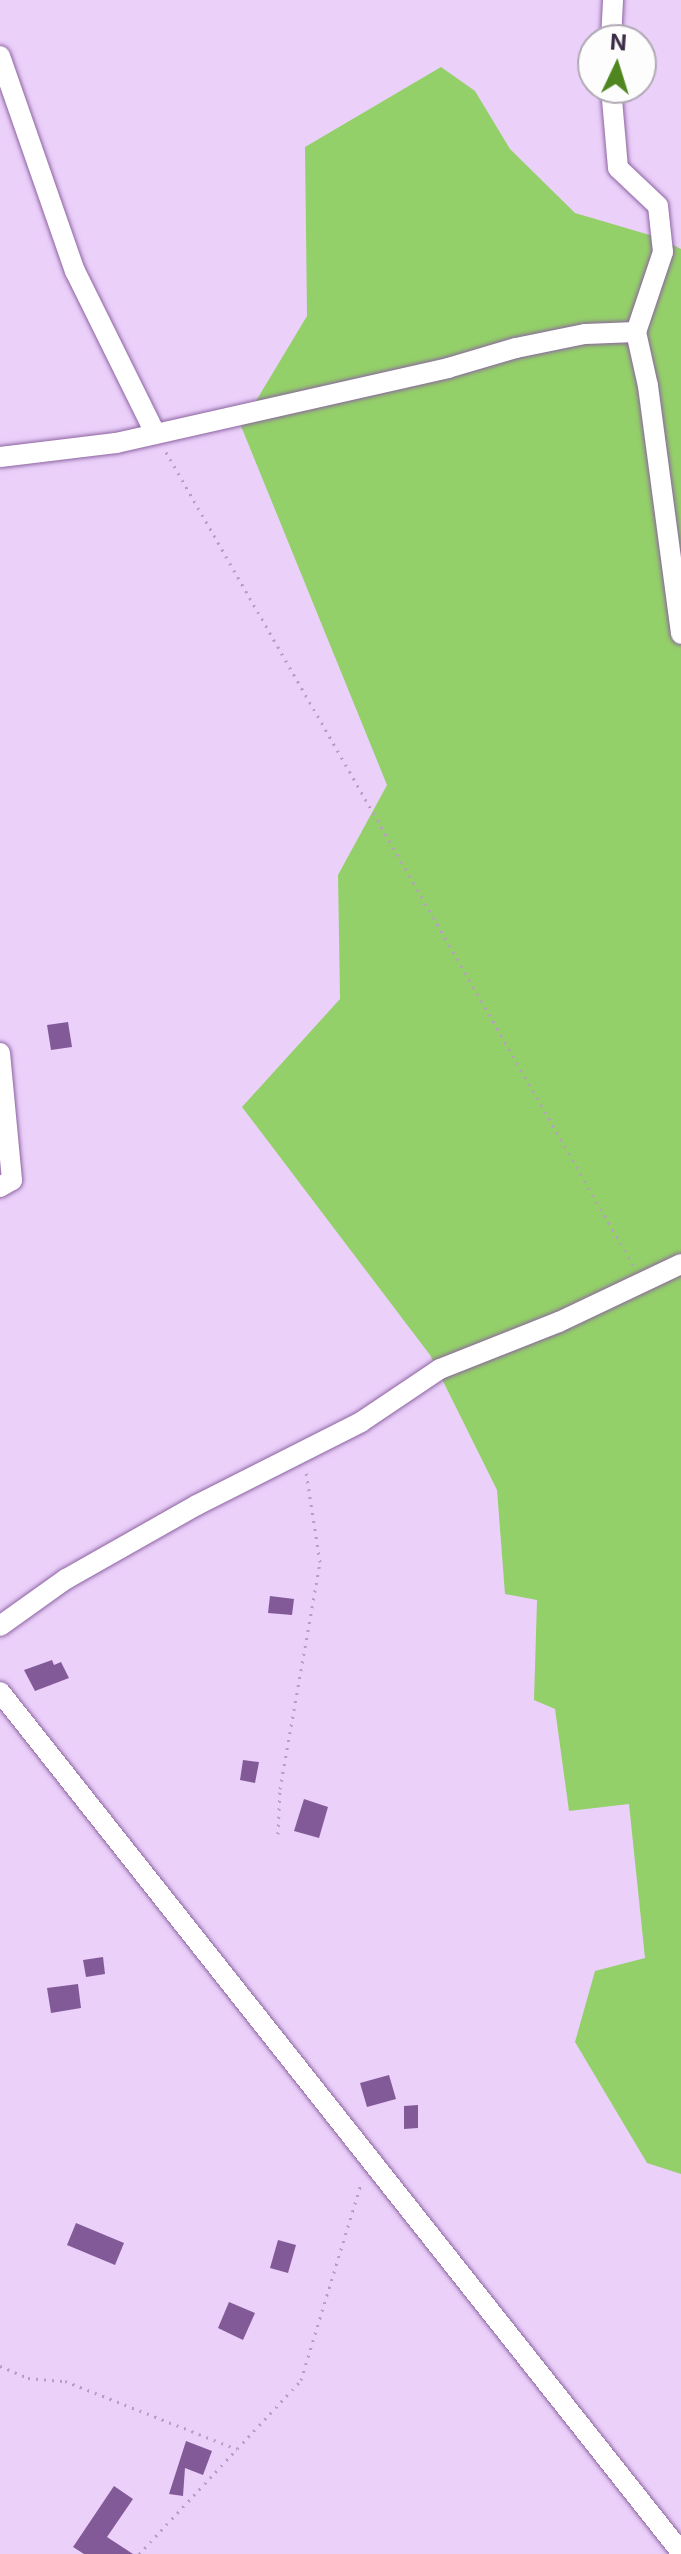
<!DOCTYPE html>
<style>
body{margin:0}
#map{position:relative;width:681px;height:2554px;overflow:hidden;background:#ebd0fa;font-family:Inter,sans-serif}
div>[style]{position:absolute}
.green>*{inset:0;background:#94d069}
.building>*{inset:0;background:#835a98}
.path>*{height:3px;margin-top:-1.5px;transform-origin:0;background:repeating-linear-gradient(90deg,#b79fc4 0 2px,transparent 0 8px)}
.roads{filter:drop-shadow(0 0 2px #8c63a1) drop-shadow(0 0 2px #8c63a1)}
.minor>*{height:20px;margin:-10px;padding:0 10px;transform-origin:10px;border-radius:10px;background:#fff}
span{translate:-50% -50%;white-space:nowrap;text-align:center;line-height:1.15;-webkit-text-stroke:8px #fdfdfd;paint-order:stroke}
.north{position:absolute;left:577px;top:24px;width:80px;height:80px;box-sizing:border-box;background:#fdfdfd;border:2px solid #b0a9b4;border-radius:50%;rotate:4deg;font-size:22px;font-weight:700;line-height:32px;text-align:center;color:#3d2c47}
.north::after{content:'';display:block;margin:auto;width:28px;height:36px;background:#50861f;clip-path:polygon(50% 0,100% 100%,50% 72%,0 100%)}
</style>
<div id="map">
<div class="green">
<i style="clip-path:polygon(441px 67px,475px 91px,510px 149px,575px 213px,660px 238px,681px 249px,681px 2174px,647px 2163px,575px 2042px,595px 1971px,645px 1958px,629px 1804px,569px 1811px,555px 1709px,534px 1700px,537px 1600px,505px 1594px,497px 1490px,430px 1355px,242px 1107px,340px 999px,338px 875px,387px 785px,241px 426px,307px 316px,305px 147px)"></i>
</div>
<div class="building">
<i style="clip-path:polygon(68px 1022px,72px 1047px,51px 1050px,47px 1025px)"></i>
<i style="clip-path:polygon(270px 1596px,294px 1599px,292px 1615px,268px 1613px)"></i>
<i style="clip-path:polygon(52px 1660px,54px 1665px,61px 1662px,69px 1678px,35px 1691px,24px 1670px)"></i>
<i style="clip-path:polygon(243px 1760px,259px 1762px,255px 1783px,240px 1780px)"></i>
<i style="clip-path:polygon(304px 1799px,328px 1807px,319px 1838px,294px 1831px)"></i>
<i style="clip-path:polygon(103px 1957px,105px 1974px,86px 1977px,83px 1960px)"></i>
<i style="clip-path:polygon(78px 1984px,81px 2008px,51px 2013px,47px 1988px)"></i>
<i style="clip-path:polygon(389px 2075px,396px 2099px,367px 2107px,360px 2083px)"></i>
<i style="clip-path:polygon(418px 2105px,418px 2128px,404px 2129px,404px 2106px)"></i>
<i style="clip-path:polygon(76px 2223px,124px 2243px,115px 2265px,67px 2245px)"></i>
<i style="clip-path:polygon(278px 2240px,296px 2245px,288px 2273px,270px 2268px)"></i>
<i style="clip-path:polygon(229px 2302px,255px 2313px,243px 2340px,218px 2328px)"></i>
<i style="clip-path:polygon(186px 2441px,212px 2451px,203px 2475px,185px 2468px,183px 2496px,169px 2494px)"></i>
<i style="clip-path:polygon(114px 2486px,133px 2499px,107px 2537px,133px 2554px,84px 2554px,73px 2547px)"></i>
</div>
<div class="path">
<i style="left:166px;top:452px;width:940px;rotate:60.13deg"></i>
<i style="left:278px;top:1834px;width:45px;rotate:-87.5deg"></i>
<i style="left:280px;top:1789px;width:230px;rotate:-80deg"></i>
<i style="left:320px;top:1562px;width:91px;rotate:-98.8deg"></i>
<i style="left:0;top:2366px;width:30px;rotate:23deg"></i>
<i style="left:28px;top:2378px;width:37px;rotate:5deg"></i>
<i style="left:65px;top:2381px;width:185px;rotate:21.6deg"></i>
<i style="left:139px;top:2554px;width:238px;rotate:-47deg"></i>
<i style="left:301px;top:2380px;width:208px;rotate:-73deg"></i>
</div>
<div class="roads">
<div class="minor">
<i style="left:611px;top:40px;width:40px;rotate:-87.1deg"></i>
<i style="left:0;top:56px;width:228px;rotate:70.8deg"></i>
<i style="left:75px;top:271px;width:181px;rotate:63.7deg"></i>
<i style="left:611px;top:88px;width:80px;rotate:85deg"></i>
<i style="left:618px;top:168px;width:55px;rotate:43.5deg"></i>
<i style="left:658px;top:206px;width:46px;rotate:83.8deg"></i>
<i style="left:663px;top:252px;width:84px;rotate:108.6deg"></i>
<i style="left:636px;top:332px;width:55px;rotate:77.5deg"></i>
<i style="left:648px;top:386px;width:250px;rotate:82.4deg"></i>
<i style="left:0;top:457px;width:117px;rotate:-6.9deg"></i>
<i style="left:116px;top:443px;width:340px;rotate:-12.7deg"></i>
<i style="left:448px;top:368px;width:71px;rotate:-16.4deg"></i>
<i style="left:516px;top:348px;width:70px;rotate:-11.5deg"></i>
<i style="left:585px;top:334px;width:51px;rotate:-2.2deg"></i>
<i style="left:0;top:1053px;width:128px;rotate:84.6deg"></i>
<i style="left:12px;top:1180px;width:14px;rotate:150deg"></i>
<i style="left:0;top:1626px;width:81px;rotate:-35.5deg"></i>
<i style="left:66px;top:1579px;width:150px;rotate:-29.5deg"></i>
<i style="left:197px;top:1505px;width:184px;rotate:-26.8deg"></i>
<i style="left:361px;top:1422px;width:95px;rotate:-33.9deg"></i>
<i style="left:440px;top:1369px;width:128px;rotate:-21.6deg"></i>
<i style="left:559px;top:1322px;width:135px;rotate:-25.4deg"></i>
<i style="left:0;top:1692px;width:1097px;rotate:51.63deg"></i>
</div>
</div>
<div class="north">N</div>
</div>
